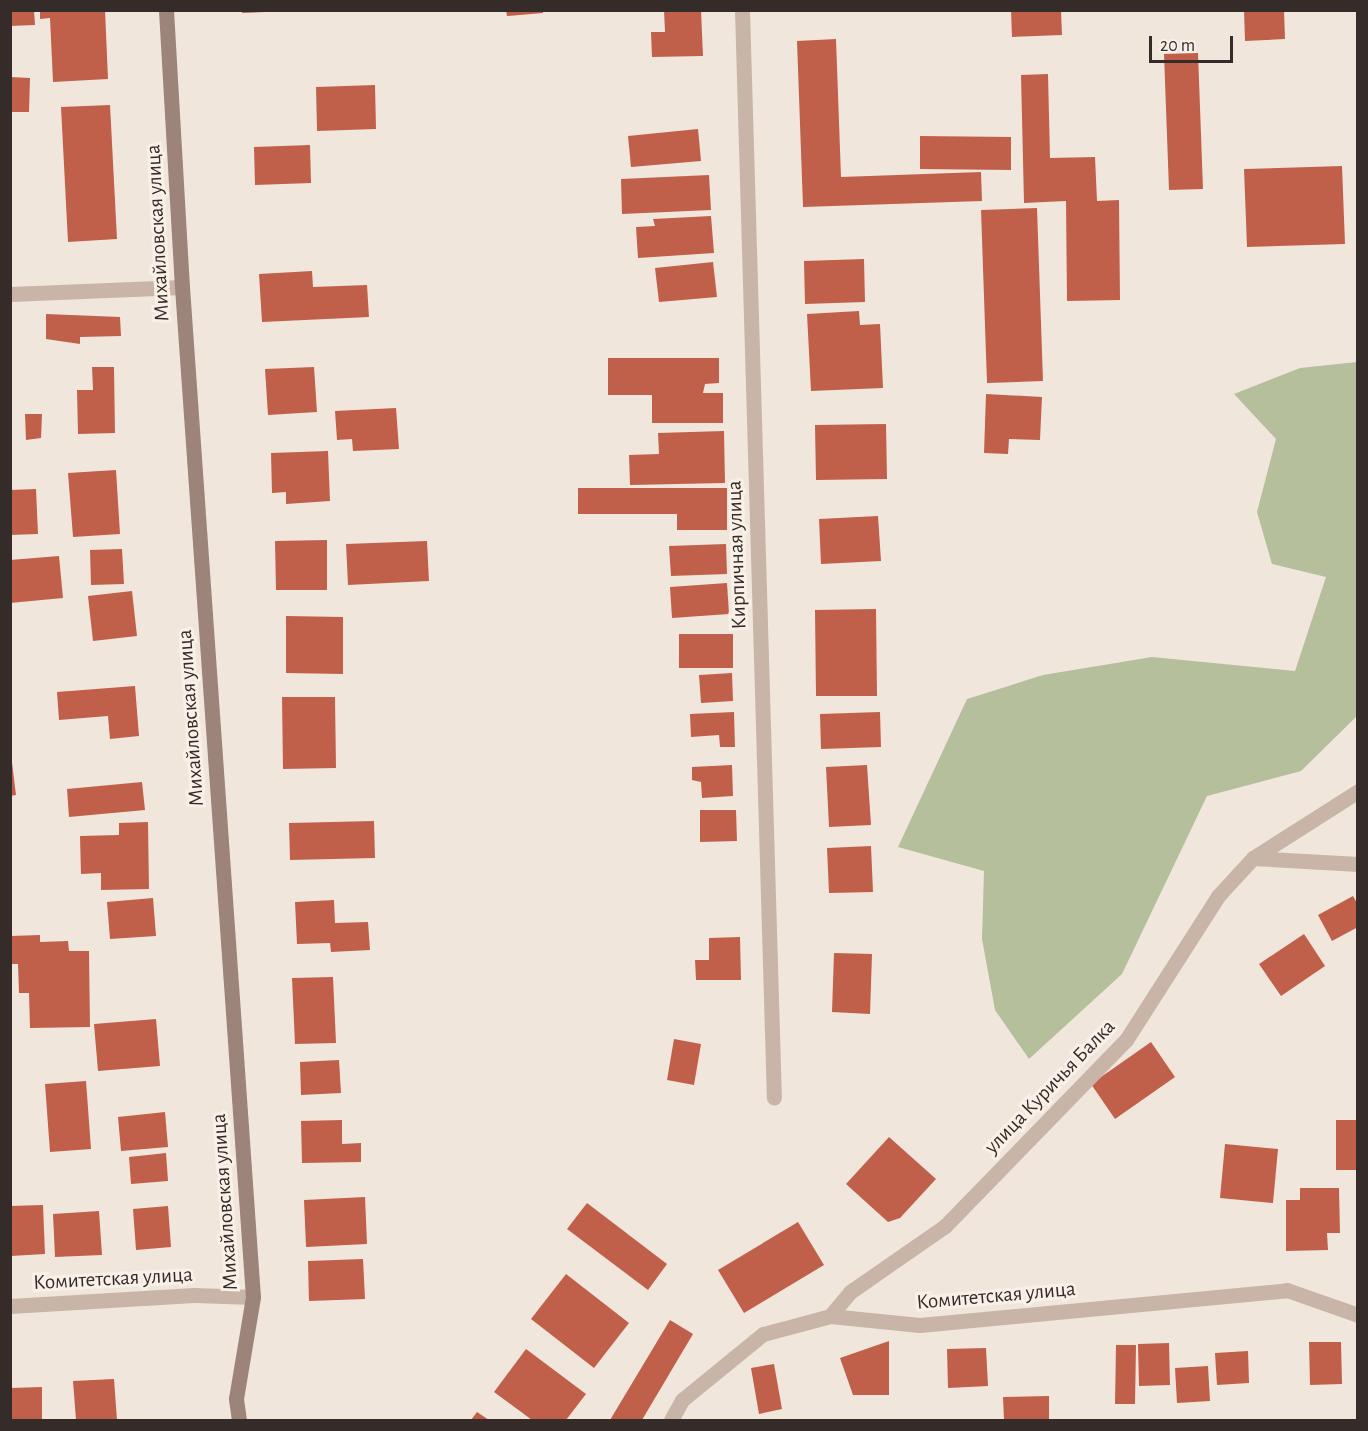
<!DOCTYPE html>
<meta charset="utf-8">
<style>
body{margin:0}
#map{position:relative;width:1368px;height:1431px;overflow:hidden;background:#f1e6dc;font-family:"Alegreya Sans",sans-serif}
div>[style]{position:absolute}
.green>*{inset:0;background:#b5bf9c}
.building>*{inset:0;background:#c0604a}
.minor>*{height:15px;margin:-7.5px;padding:0 7.5px;transform-origin:7.5px;border-radius:7.5px;background:#c8b5a8}
.tertiary>*{height:15px;margin:-7.5px;padding:0 7.5px;transform-origin:7.5px;border-radius:7.5px;background:#c8b5a8}
.secondary>*{height:15px;margin:-7.5px;padding:0 7.5px;transform-origin:7.5px;border-radius:7.5px;background:#9c847a}
span{translate:-50% -50%;white-space:nowrap;text-align:center;line-height:1.15;-webkit-text-stroke:6px #f9f0e8;paint-order:stroke}
.street-label{font-size:21px;color:#352b28}
.frame{position:absolute;inset:0;border:12px solid #352b28;pointer-events:none}
.scale{position:absolute;left:1149px;top:36px;width:84px;height:27px;box-sizing:border-box;border:3px solid #352b28;border-top:0;padding-left:8px;font-size:18px;line-height:21px;white-space:nowrap;color:#352b28;-webkit-text-stroke:4px #f9f0e8;paint-order:stroke}
</style>
<div id="map">
<div class="green">
<i style="clip-path:polygon(1357px 362px,1357px 716px,1301px 771px,1207px 796px,1122px 974px,1029px 1059px,995px 1010px,982px 939px,984px 871px,898px 847px,967px 699px,1043px 675px,1152px 657px,1295px 671px,1326px 577px,1272px 564px,1257px 512px,1276px 439px,1234px 394px,1300px 368px)"></i>
</div>
<div class="building">
<i style="clip-path:polygon(10px 10px,34px 10px,35px 25px,10px 26px)"></i>
<i style="clip-path:polygon(40px 10px,105px 10px,108px 79px,53px 82px,50px 18px,40px 19px)"></i>
<i style="clip-path:polygon(242px 10px,265px 10px,265px 12px,242px 13px)"></i>
<i style="clip-path:polygon(506px 10px,543px 10px,543px 13px,507px 16px)"></i>
<i style="clip-path:polygon(664px 10px,701px 10px,703px 56px,652px 57px,651px 32px,665px 32px)"></i>
<i style="clip-path:polygon(1011px 10px,1061px 10px,1062px 35px,1012px 37px)"></i>
<i style="clip-path:polygon(1244px 10px,1284px 10px,1285px 39px,1245px 41px)"></i>
<i style="clip-path:polygon(836px 39px,841px 177px,981px 172px,982px 201px,803px 207px,797px 41px)"></i>
<i style="clip-path:polygon(1198px 53px,1203px 189px,1169px 190px,1164px 54px)"></i>
<i style="clip-path:polygon(1048px 74px,1050px 158px,1095px 157px,1097px 201px,1119px 200px,1120px 300px,1067px 301px,1066px 201px,1024px 203px,1021px 75px)"></i>
<i style="clip-path:polygon(10px 77px,30px 78px,29px 112px,10px 112px)"></i>
<i style="clip-path:polygon(375px 85px,376px 129px,317px 131px,316px 87px)"></i>
<i style="clip-path:polygon(110px 105px,117px 239px,68px 242px,61px 107px)"></i>
<i style="clip-path:polygon(698px 129px,701px 161px,631px 167px,628px 136px)"></i>
<i style="clip-path:polygon(920px 136px,1011px 137px,1011px 170px,920px 169px)"></i>
<i style="clip-path:polygon(310px 145px,311px 183px,255px 185px,254px 147px)"></i>
<i style="clip-path:polygon(1342px 166px,1345px 244px,1247px 247px,1244px 169px)"></i>
<i style="clip-path:polygon(709px 175px,711px 210px,622px 214px,621px 179px)"></i>
<i style="clip-path:polygon(1037px 208px,1043px 381px,987px 383px,981px 210px)"></i>
<i style="clip-path:polygon(711px 216px,714px 253px,638px 258px,636px 227px,655px 226px,653px 219px)"></i>
<i style="clip-path:polygon(864px 259px,865px 302px,805px 304px,804px 261px)"></i>
<i style="clip-path:polygon(713px 262px,717px 297px,659px 302px,655px 268px)"></i>
<i style="clip-path:polygon(312px 271px,313px 287px,367px 285px,369px 317px,262px 322px,259px 274px)"></i>
<i style="clip-path:polygon(859px 311px,860px 325px,880px 324px,883px 388px,811px 391px,807px 314px)"></i>
<i style="clip-path:polygon(46px 314px,120px 317px,121px 336px,80px 337px,80px 344px,46px 339px)"></i>
<i style="clip-path:polygon(608px 358px,719px 358px,719px 383px,705px 384px,703px 393px,723px 393px,723px 423px,652px 423px,652px 395px,608px 395px)"></i>
<i style="clip-path:polygon(92px 367px,114px 367px,115px 433px,78px 434px,77px 390px,93px 390px)"></i>
<i style="clip-path:polygon(314px 367px,317px 412px,268px 415px,265px 369px)"></i>
<i style="clip-path:polygon(986px 394px,1042px 397px,1040px 440px,1009px 439px,1008px 454px,984px 453px)"></i>
<i style="clip-path:polygon(396px 408px,399px 449px,353px 451px,352px 439px,337px 440px,335px 411px)"></i>
<i style="clip-path:polygon(25px 414px,42px 414px,41px 438px,26px 440px)"></i>
<i style="clip-path:polygon(886px 424px,887px 479px,816px 480px,815px 425px)"></i>
<i style="clip-path:polygon(724px 431px,725px 483px,630px 485px,629px 455px,659px 454px,658px 433px)"></i>
<i style="clip-path:polygon(328px 451px,330px 501px,286px 504px,286px 492px,272px 493px,271px 453px)"></i>
<i style="clip-path:polygon(116px 470px,120px 534px,73px 537px,68px 473px)"></i>
<i style="clip-path:polygon(578px 488px,727px 488px,727px 530px,677px 530px,677px 514px,578px 514px)"></i>
<i style="clip-path:polygon(36px 489px,38px 534px,10px 535px,10px 490px)"></i>
<i style="clip-path:polygon(878px 516px,881px 561px,821px 564px,819px 519px)"></i>
<i style="clip-path:polygon(327px 540px,327px 590px,276px 590px,275px 541px)"></i>
<i style="clip-path:polygon(427px 541px,429px 581px,348px 585px,346px 544px)"></i>
<i style="clip-path:polygon(726px 544px,727px 574px,671px 576px,669px 546px)"></i>
<i style="clip-path:polygon(122px 549px,124px 584px,91px 585px,90px 550px)"></i>
<i style="clip-path:polygon(59px 556px,63px 598px,10px 603px,10px 560px)"></i>
<i style="clip-path:polygon(727px 583px,729px 614px,672px 618px,670px 587px)"></i>
<i style="clip-path:polygon(132px 591px,137px 636px,93px 641px,88px 596px)"></i>
<i style="clip-path:polygon(876px 609px,877px 696px,816px 696px,815px 610px)"></i>
<i style="clip-path:polygon(286px 616px,343px 617px,343px 674px,286px 673px)"></i>
<i style="clip-path:polygon(679px 634px,733px 634px,733px 668px,679px 668px)"></i>
<i style="clip-path:polygon(732px 673px,733px 701px,701px 703px,699px 675px)"></i>
<i style="clip-path:polygon(135px 686px,139px 736px,110px 739px,108px 716px,59px 720px,57px 692px)"></i>
<i style="clip-path:polygon(282px 697px,335px 697px,336px 768px,283px 769px)"></i>
<i style="clip-path:polygon(734px 712px,735px 747px,720px 747px,719px 735px,691px 737px,690px 714px)"></i>
<i style="clip-path:polygon(880px 712px,881px 747px,821px 749px,820px 714px)"></i>
<i style="clip-path:polygon(10px 746px,16px 795px,10px 796px)"></i>
<i style="clip-path:polygon(732px 765px,733px 796px,702px 798px,701px 782px,692px 780px,692px 767px)"></i>
<i style="clip-path:polygon(867px 765px,871px 825px,829px 827px,826px 767px)"></i>
<i style="clip-path:polygon(142px 782px,145px 810px,69px 817px,67px 789px)"></i>
<i style="clip-path:polygon(700px 810px,736px 810px,737px 841px,700px 842px)"></i>
<i style="clip-path:polygon(374px 821px,375px 858px,290px 860px,289px 823px)"></i>
<i style="clip-path:polygon(148px 822px,149px 889px,101px 890px,101px 873px,81px 874px,80px 836px,119px 835px,119px 823px)"></i>
<i style="clip-path:polygon(871px 846px,873px 892px,829px 893px,827px 848px)"></i>
<i style="clip-path:polygon(1353px 896px,1358px 905px,1358px 927px,1332px 941px,1318px 915px)"></i>
<i style="clip-path:polygon(153px 898px,156px 936px,110px 939px,107px 902px)"></i>
<i style="clip-path:polygon(334px 900px,335px 923px,368px 922px,370px 950px,331px 952px,330px 943px,297px 944px,295px 902px)"></i>
<i style="clip-path:polygon(1304px 934px,1325px 966px,1281px 996px,1259px 964px)"></i>
<i style="clip-path:polygon(40px 935px,40px 942px,68px 941px,69px 951px,89px 951px,90px 1027px,30px 1028px,29px 993px,19px 993px,18px 964px,10px 964px,10px 936px)"></i>
<i style="clip-path:polygon(740px 937px,741px 980px,696px 980px,695px 960px,709px 960px,709px 938px)"></i>
<i style="clip-path:polygon(834px 953px,872px 954px,870px 1014px,832px 1012px)"></i>
<i style="clip-path:polygon(333px 977px,336px 1043px,295px 1044px,292px 978px)"></i>
<i style="clip-path:polygon(156px 1019px,160px 1066px,98px 1071px,94px 1024px)"></i>
<i style="clip-path:polygon(674px 1039px,701px 1044px,694px 1085px,667px 1080px)"></i>
<i style="clip-path:polygon(1151px 1042px,1175px 1077px,1115px 1119px,1091px 1084px)"></i>
<i style="clip-path:polygon(339px 1060px,341px 1093px,301px 1095px,300px 1062px)"></i>
<i style="clip-path:polygon(86px 1081px,91px 1149px,50px 1152px,45px 1084px)"></i>
<i style="clip-path:polygon(165px 1112px,168px 1147px,121px 1151px,118px 1117px)"></i>
<i style="clip-path:polygon(342px 1120px,342px 1144px,361px 1143px,361px 1162px,302px 1163px,301px 1121px)"></i>
<i style="clip-path:polygon(1336px 1120px,1358px 1120px,1358px 1170px,1336px 1170px)"></i>
<i style="clip-path:polygon(889px 1137px,936px 1179px,900px 1218px,888px 1222px,846px 1184px)"></i>
<i style="clip-path:polygon(1225px 1144px,1278px 1149px,1273px 1203px,1220px 1198px)"></i>
<i style="clip-path:polygon(166px 1153px,168px 1181px,131px 1184px,129px 1157px)"></i>
<i style="clip-path:polygon(1300px 1188px,1339px 1188px,1340px 1233px,1327px 1233px,1328px 1250px,1286px 1251px,1286px 1200px,1300px 1200px)"></i>
<i style="clip-path:polygon(365px 1197px,367px 1244px,306px 1247px,304px 1200px)"></i>
<i style="clip-path:polygon(587px 1203px,667px 1264px,648px 1290px,567px 1229px)"></i>
<i style="clip-path:polygon(43px 1205px,45px 1254px,11px 1256px,10px 1206px)"></i>
<i style="clip-path:polygon(168px 1206px,171px 1247px,136px 1250px,133px 1209px)"></i>
<i style="clip-path:polygon(99px 1211px,102px 1255px,55px 1257px,53px 1214px)"></i>
<i style="clip-path:polygon(798px 1222px,824px 1265px,744px 1313px,718px 1270px)"></i>
<i style="clip-path:polygon(363px 1259px,365px 1299px,309px 1301px,308px 1261px)"></i>
<i style="clip-path:polygon(566px 1274px,629px 1323px,594px 1368px,531px 1319px)"></i>
<i style="clip-path:polygon(670px 1320px,693px 1334px,642px 1420px,610px 1420px)"></i>
<i style="clip-path:polygon(889px 1341px,889px 1395px,853px 1395px,840px 1358px)"></i>
<i style="clip-path:polygon(1309px 1342px,1341px 1342px,1342px 1384px,1310px 1385px)"></i>
<i style="clip-path:polygon(1169px 1343px,1170px 1385px,1139px 1386px,1138px 1344px)"></i>
<i style="clip-path:polygon(1116px 1345px,1136px 1345px,1135px 1404px,1115px 1404px)"></i>
<i style="clip-path:polygon(986px 1348px,988px 1386px,948px 1388px,947px 1349px)"></i>
<i style="clip-path:polygon(526px 1349px,586px 1394px,566px 1420px,532px 1420px,494px 1392px)"></i>
<i style="clip-path:polygon(1248px 1351px,1249px 1383px,1217px 1385px,1215px 1353px)"></i>
<i style="clip-path:polygon(774px 1364px,782px 1409px,759px 1414px,751px 1368px)"></i>
<i style="clip-path:polygon(1208px 1366px,1210px 1401px,1177px 1403px,1175px 1368px)"></i>
<i style="clip-path:polygon(114px 1379px,117px 1420px,76px 1420px,73px 1381px)"></i>
<i style="clip-path:polygon(42px 1387px,42px 1420px,10px 1420px,10px 1388px)"></i>
<i style="clip-path:polygon(1049px 1396px,1049px 1420px,1004px 1420px,1003px 1397px)"></i>
<i style="clip-path:polygon(477px 1412px,489px 1420px,471px 1420px)"></i>
</div>
<div class="minor">
<i style="left:742px;top:10px;width:1088px;rotate:88.32deg"></i>
<i style="left:10px;top:294px;width:172px;rotate:-2.3deg"></i>
<i style="left:1253px;top:858px;width:105px;rotate:3.3deg"></i>
<i style="left:830px;top:1316px;width:31px;rotate:-50deg"></i>
<i style="left:850px;top:1292px;width:116px;rotate:-34.8deg"></i>
<i style="left:945px;top:1226px;width:260px;rotate:-45.8deg"></i>
<i style="left:1126px;top:1040px;width:171px;rotate:-57.4deg"></i>
<i style="left:1218px;top:896px;width:52px;rotate:-47.4deg"></i>
<i style="left:1253px;top:858px;width:125px;rotate:-32.5deg"></i>
<i style="left:671px;top:1420px;width:23px;rotate:-61deg"></i>
<i style="left:682px;top:1400px;width:104px;rotate:-39.2deg"></i>
<i style="left:763px;top:1334px;width:69px;rotate:-15deg"></i>
<i style="left:830px;top:1316px;width:90px;rotate:5.7deg"></i>
<i style="left:920px;top:1325px;width:369px;rotate:-5.4deg"></i>
<i style="left:1287px;top:1290px;width:75px;rotate:19.4deg"></i>
</div>
<div class="tertiary">
<i style="left:10px;top:1306px;width:184px;rotate:-3.4deg"></i>
<i style="left:194px;top:1295px;width:59px;rotate:1.9deg"></i>
</div>
<div class="secondary">
<i style="left:166px;top:10px;width:277px;rotate:86.7deg"></i>
<i style="left:182px;top:287px;width:1012px;rotate:85.98deg"></i>
<i style="left:253px;top:1297px;width:103px;rotate:99.5deg"></i>
<i style="left:236px;top:1399px;width:21px;rotate:82deg"></i>
</div>
<div class="street-label">
<span style="left:158px;top:233px;rotate:-93deg">Михайловская улица</span>
<span style="left:737px;top:555px;rotate:-92deg">Кирпичная улица</span>
<span style="left:191px;top:718px;rotate:-94deg">Михайловская улица</span>
<span style="left:1050px;top:1087px;rotate:-46deg">улица Куричья Балка</span>
<span style="left:225px;top:1202px;rotate:-94deg">Михайловская улица</span>
<span style="left:113px;top:1279px;rotate:-3deg">Комитетская улица</span>
<span style="left:996px;top:1296px;rotate:-5deg">Комитетская улица</span>
</div>
<div class="frame"></div>
<div class="scale">20 m</div>
</div>
